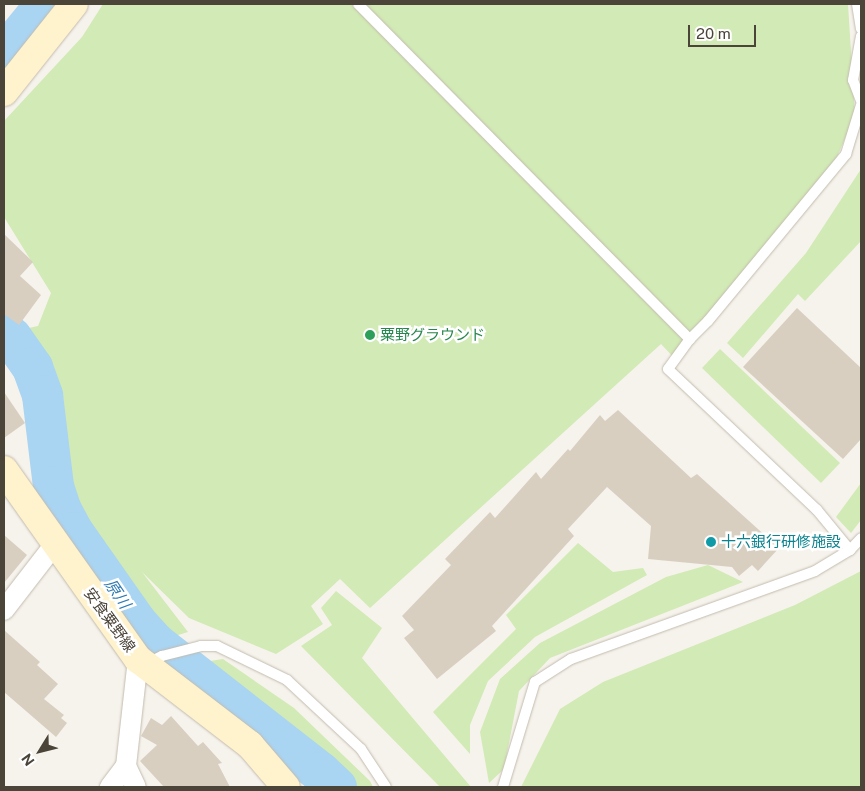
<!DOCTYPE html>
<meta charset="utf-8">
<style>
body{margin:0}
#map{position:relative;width:865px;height:791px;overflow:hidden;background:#f6f3ec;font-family:"Public Sans","Noto Sans JP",sans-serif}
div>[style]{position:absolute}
.green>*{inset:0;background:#d2eab5}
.river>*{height:41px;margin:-20.5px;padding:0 20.5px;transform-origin:20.5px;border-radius:20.5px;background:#a9d4f2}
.building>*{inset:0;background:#d8cfc1}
.roads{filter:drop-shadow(0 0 1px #c2bbae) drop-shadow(0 0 1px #c2bbae)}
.lane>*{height:10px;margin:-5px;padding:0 5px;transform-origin:5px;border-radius:5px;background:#fff}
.street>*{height:20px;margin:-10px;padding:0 10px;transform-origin:10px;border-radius:10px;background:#fff}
.secondary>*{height:28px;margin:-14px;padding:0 14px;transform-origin:14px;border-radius:14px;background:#fff3cd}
.dots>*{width:14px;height:14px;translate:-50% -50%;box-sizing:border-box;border:2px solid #fff;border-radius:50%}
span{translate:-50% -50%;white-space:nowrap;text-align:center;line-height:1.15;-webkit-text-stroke:5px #fff;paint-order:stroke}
.leisure-label{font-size:15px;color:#27864d}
.left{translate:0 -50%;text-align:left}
.culture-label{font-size:15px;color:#0d838f}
.street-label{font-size:15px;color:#4b4439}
.water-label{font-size:16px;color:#2e7ab2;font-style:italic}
.frame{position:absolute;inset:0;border:5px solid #4b4439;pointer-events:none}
.north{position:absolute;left:15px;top:726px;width:50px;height:50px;-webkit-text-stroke:4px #fff;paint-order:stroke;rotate:234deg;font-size:14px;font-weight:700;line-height:20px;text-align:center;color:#4b4439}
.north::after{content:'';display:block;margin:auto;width:18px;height:22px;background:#4b4439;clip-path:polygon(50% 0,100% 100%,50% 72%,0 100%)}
.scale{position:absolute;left:688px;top:25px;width:68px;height:22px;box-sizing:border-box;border:2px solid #4b4439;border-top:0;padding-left:6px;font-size:15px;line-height:18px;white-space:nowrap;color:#4b4439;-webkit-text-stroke:4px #fff;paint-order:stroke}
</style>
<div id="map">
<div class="green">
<i style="clip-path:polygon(103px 4px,848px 4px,855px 115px,828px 178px,677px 361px,661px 344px,370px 608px,340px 579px,311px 606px,323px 624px,276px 654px,189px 618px,142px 572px,188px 632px,149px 644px,63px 529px,45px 475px,33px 364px,12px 344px,24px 329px,38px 326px,51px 293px,4px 217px,4px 121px,82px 37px)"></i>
<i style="clip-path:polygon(861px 169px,861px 241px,805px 301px,798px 294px,743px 358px,727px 343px,806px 253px)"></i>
<i style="clip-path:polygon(720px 349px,840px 463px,821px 483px,702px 368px)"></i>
<i style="clip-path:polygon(861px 483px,861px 520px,851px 533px,836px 517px)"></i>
<i style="clip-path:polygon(578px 543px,613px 572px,643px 568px,647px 575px,535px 637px,488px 681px,470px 725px,470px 754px,433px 712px,516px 629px,506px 615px)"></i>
<i style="clip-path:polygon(708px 565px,743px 582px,550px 658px,519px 691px,504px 769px,489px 783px,480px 732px,500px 679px,540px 643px,666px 577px)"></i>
<i style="clip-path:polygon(861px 571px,861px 787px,521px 787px,560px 709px,603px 682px,795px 605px)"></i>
<i style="clip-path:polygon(336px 591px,382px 628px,362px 658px,471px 787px,440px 787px,301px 646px,332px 625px,321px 608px)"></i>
<i style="clip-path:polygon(223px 659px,294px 708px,370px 781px,373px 787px,312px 787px,276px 751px,178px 666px)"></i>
</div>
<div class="river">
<i style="left:4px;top:54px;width:65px;rotate:-50.6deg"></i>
<i style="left:4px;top:331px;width:9px;rotate:41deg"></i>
<i style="left:11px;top:337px;width:37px;rotate:55deg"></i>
<i style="left:32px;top:367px;width:30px;rotate:70deg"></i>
<i style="left:42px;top:395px;width:92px;rotate:83.1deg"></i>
<i style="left:53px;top:486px;width:23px;rotate:72deg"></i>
<i style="left:60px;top:508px;width:27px;rotate:62deg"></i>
<i style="left:73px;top:532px;width:110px;rotate:55deg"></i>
<i style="left:136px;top:622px;width:28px;rotate:48deg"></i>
<i style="left:155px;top:643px;width:209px;rotate:38deg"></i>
<i style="left:320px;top:772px;width:22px;rotate:43deg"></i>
</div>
<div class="building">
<i style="clip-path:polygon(4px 234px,33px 262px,20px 276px,41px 295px,19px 325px,4px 314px)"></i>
<i style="clip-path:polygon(797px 308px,861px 368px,861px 439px,843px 459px,743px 367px)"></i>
<i style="clip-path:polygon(4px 392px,25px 423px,4px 438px)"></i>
<i style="clip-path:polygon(618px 410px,691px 478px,697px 474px,779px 548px,758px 571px,752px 565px,739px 576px,732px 567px,648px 559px,651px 526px,607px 487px,568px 529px,574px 536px,492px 626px,496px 631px,437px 679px,404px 638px,414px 630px,402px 616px,451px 565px,445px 559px,490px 512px,495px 518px,536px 472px,541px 479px,568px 449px,570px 451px,600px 415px,605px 421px)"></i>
<i style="clip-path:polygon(4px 535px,27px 555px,4px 583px)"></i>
<i style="clip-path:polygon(4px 630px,40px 662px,37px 665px,58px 684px,44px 699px,64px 715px,61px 718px,67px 723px,56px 737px,4px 692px)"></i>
<i style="clip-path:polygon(171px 716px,198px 746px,203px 742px,222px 763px,218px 764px,230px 787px,164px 787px,140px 761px,157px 745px,141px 736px,151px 718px,162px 725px)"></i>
</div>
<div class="roads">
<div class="lane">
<i style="left:358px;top:4px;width:472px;rotate:45.3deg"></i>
<i style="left:857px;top:4px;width:25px;rotate:81deg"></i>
<i style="left:861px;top:36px;width:45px;rotate:100.3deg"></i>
<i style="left:853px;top:80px;width:22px;rotate:69deg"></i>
<i style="left:850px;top:550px;width:52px;rotate:-129.5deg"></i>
<i style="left:817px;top:510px;width:205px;rotate:-136.6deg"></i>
<i style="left:668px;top:369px;width:37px;rotate:-54deg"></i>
<i style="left:690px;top:339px;width:25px;rotate:-45deg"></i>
<i style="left:708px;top:321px;width:217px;rotate:-50.4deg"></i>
<i style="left:846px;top:154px;width:51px;rotate:-73deg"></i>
<i style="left:148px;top:663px;width:16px;rotate:-27deg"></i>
<i style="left:162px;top:656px;width:40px;rotate:-14.4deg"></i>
<i style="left:201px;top:646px;width:16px"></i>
<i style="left:217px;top:646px;width:78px;rotate:25.9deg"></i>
<i style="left:287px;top:680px;width:101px;rotate:43deg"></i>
<i style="left:361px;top:749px;width:45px;rotate:56.7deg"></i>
<i style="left:503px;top:787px;width:110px;rotate:-73.1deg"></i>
<i style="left:535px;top:682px;width:43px;rotate:-32.6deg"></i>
<i style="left:571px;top:659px;width:259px;rotate:-19.8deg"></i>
<i style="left:815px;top:571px;width:41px;rotate:-31deg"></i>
<i style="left:850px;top:550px;width:16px;rotate:-47deg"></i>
</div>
<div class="street">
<i style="left:4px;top:610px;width:83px;rotate:-52.3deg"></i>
<i style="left:126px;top:766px;width:23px;rotate:65deg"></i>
<i style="left:110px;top:787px;width:26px;rotate:-53deg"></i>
<i style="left:126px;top:766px;width:108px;rotate:-83.6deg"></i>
</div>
<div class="secondary">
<i style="left:4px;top:92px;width:112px;rotate:-51.5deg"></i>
<i style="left:4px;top:470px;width:232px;rotate:54.7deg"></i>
<i style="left:138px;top:659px;width:141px;rotate:37.5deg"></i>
<i style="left:250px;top:745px;width:55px;rotate:49.4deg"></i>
</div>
</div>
<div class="dots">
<i style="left:370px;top:335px;background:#2e9e5b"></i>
<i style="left:711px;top:542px;background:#0f9aa8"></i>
</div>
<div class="leisure-label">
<span class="left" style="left:380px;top:335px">粟野グラウンド</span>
</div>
<div class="culture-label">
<span class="left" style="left:721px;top:542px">十六銀行研修施設</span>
</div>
<div class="street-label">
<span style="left:110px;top:620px;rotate:54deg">安食粟野線</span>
</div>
<div class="water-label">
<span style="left:117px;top:594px;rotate:56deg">原川</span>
</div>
<div class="frame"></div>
<div class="north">N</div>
<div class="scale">20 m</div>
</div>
